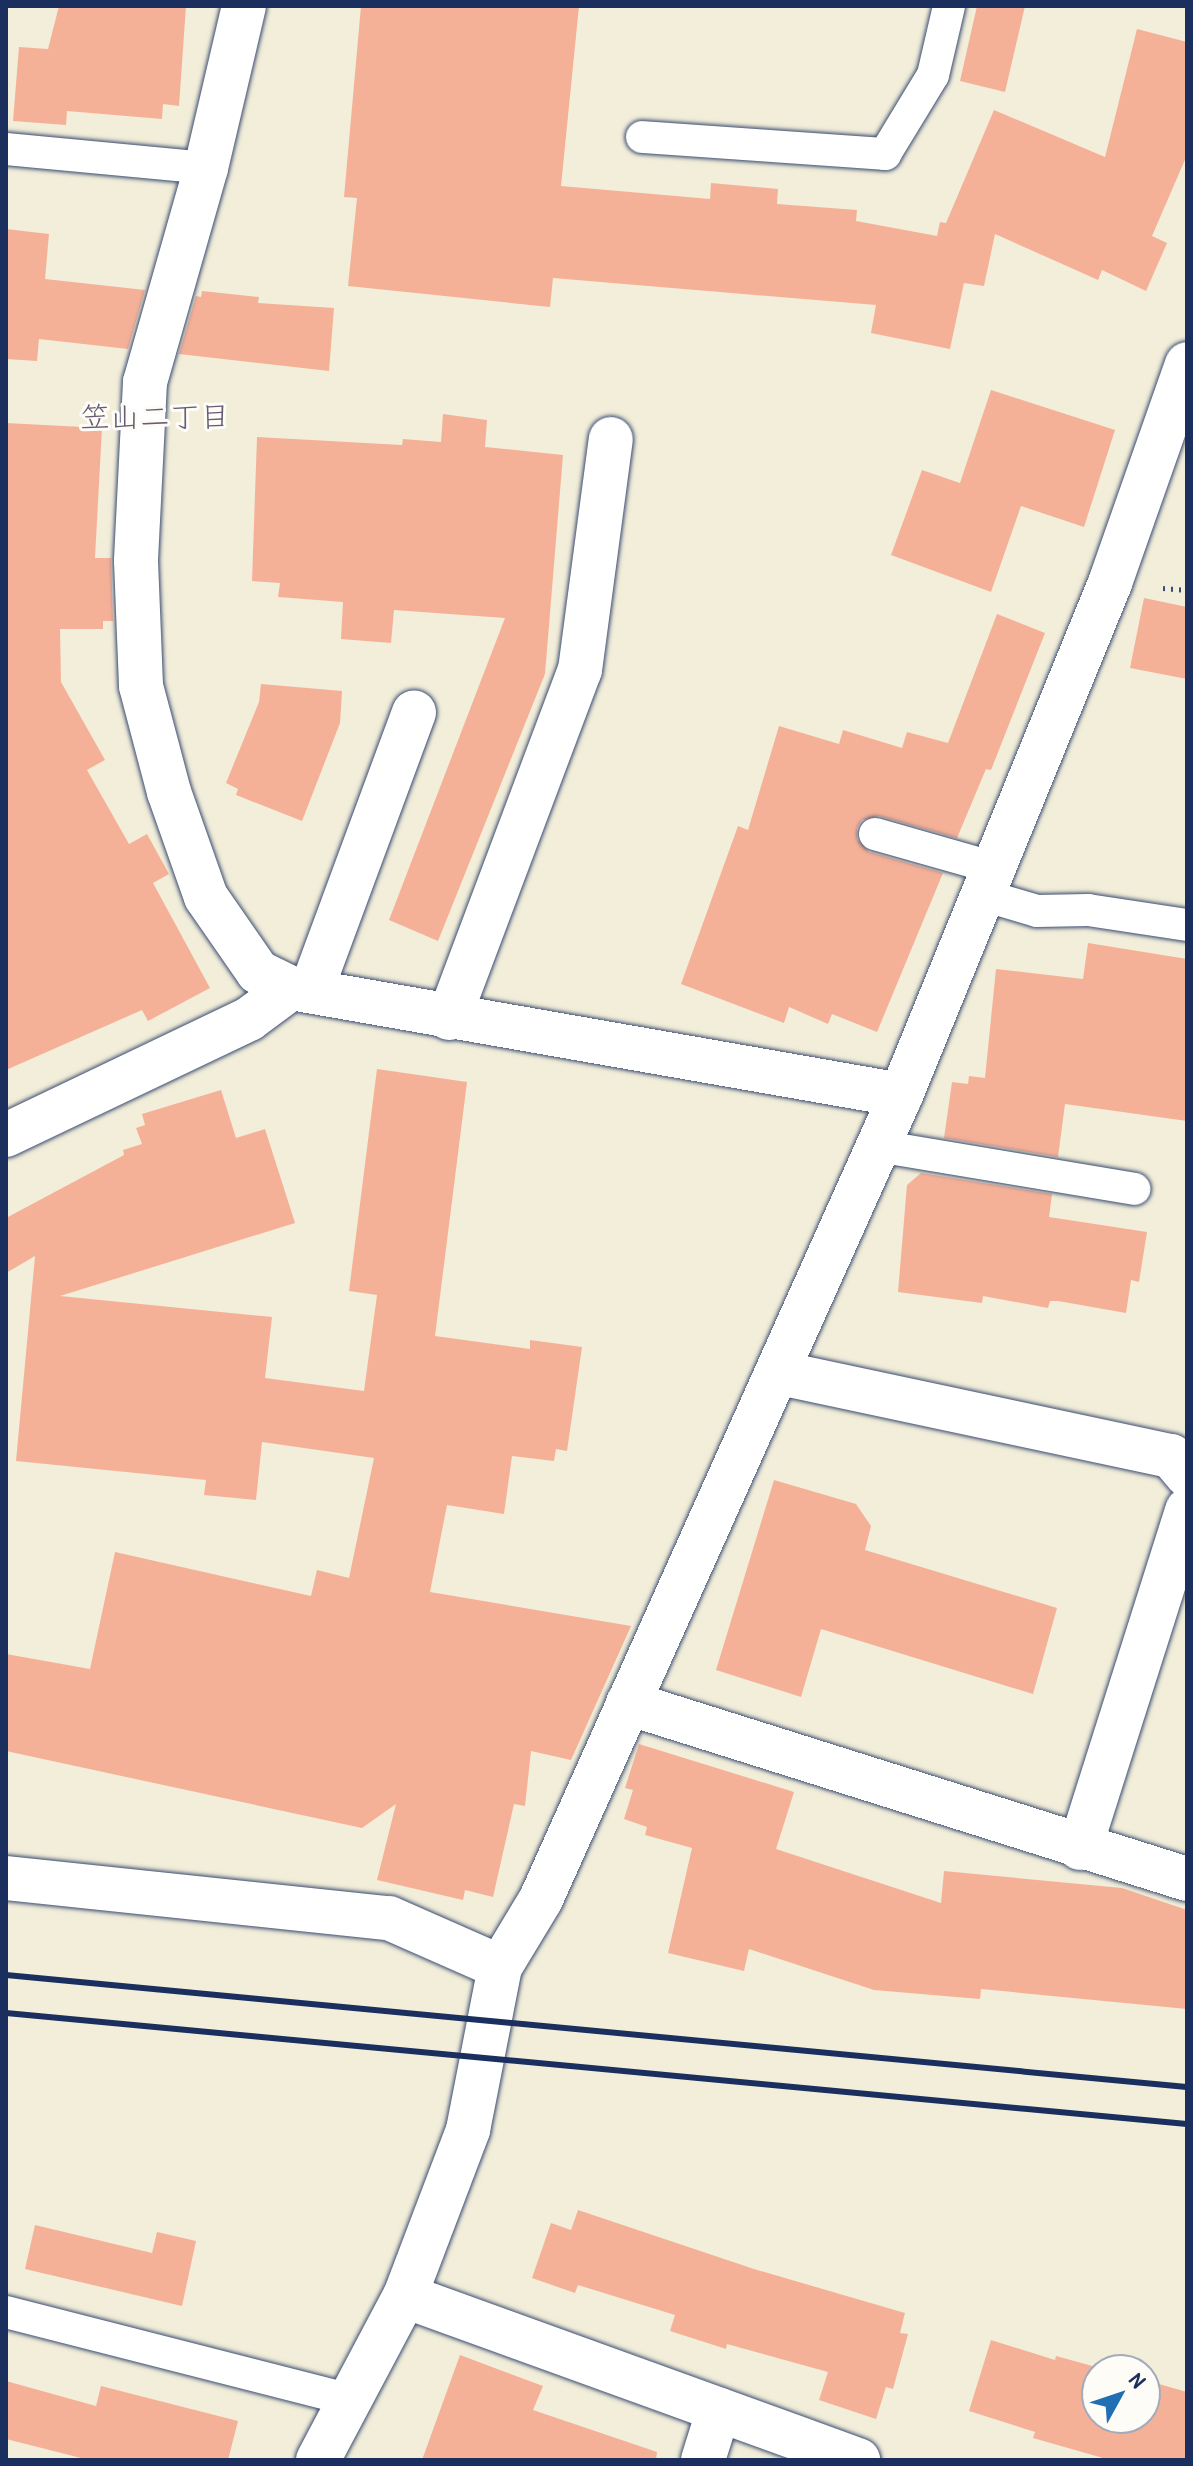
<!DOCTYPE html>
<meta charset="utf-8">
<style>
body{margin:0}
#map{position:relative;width:1193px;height:2466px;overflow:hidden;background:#f2eeda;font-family:"Patrick Hand","Klee One",sans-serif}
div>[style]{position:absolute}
.building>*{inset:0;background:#f5b198}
.path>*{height:5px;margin-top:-2.5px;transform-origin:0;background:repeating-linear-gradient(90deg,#3b4c71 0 2px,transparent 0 8px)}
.roads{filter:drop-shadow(0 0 2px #3b4c71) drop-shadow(0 0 2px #3b4c71)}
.lane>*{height:32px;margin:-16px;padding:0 16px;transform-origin:16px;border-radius:16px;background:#fff}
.street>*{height:44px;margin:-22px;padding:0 22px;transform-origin:22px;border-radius:22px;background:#fff}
.rail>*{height:6px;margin:-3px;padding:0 3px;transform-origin:3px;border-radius:3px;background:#1b2f5e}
span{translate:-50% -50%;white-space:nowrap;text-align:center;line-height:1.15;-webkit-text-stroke:6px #fdfcf7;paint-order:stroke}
.neighbourhood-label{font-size:30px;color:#675c72}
.frame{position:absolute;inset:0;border:8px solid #1b2f5e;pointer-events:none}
.north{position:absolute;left:1081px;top:2354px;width:80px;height:80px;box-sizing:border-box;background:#fdfcf7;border:2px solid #a3aaba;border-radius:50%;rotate:50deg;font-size:22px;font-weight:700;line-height:32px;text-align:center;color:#1b2f5e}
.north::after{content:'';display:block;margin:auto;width:28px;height:36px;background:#1f6fb2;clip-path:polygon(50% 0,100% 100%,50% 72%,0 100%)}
</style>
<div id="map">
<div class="building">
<i style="clip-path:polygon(59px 6px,186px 6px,179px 106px,163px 104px,162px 119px,67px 111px,66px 125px,13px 121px,19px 47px,48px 49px)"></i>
<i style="clip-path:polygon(361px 6px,579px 6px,561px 186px,710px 199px,711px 183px,778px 189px,777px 204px,857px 210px,856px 221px,937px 236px,940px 222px,946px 223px,994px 110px,1105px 157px,1137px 29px,1187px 42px,1187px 155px,1152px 236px,1167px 243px,1146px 291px,1102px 270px,1098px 280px,995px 234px,984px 286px,964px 283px,950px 349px,871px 333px,876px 305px,553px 278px,550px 307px,348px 286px,357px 198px,344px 197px)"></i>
<i style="clip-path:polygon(977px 6px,1025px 6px,1005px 92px,960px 81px)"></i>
<i style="clip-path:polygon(6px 229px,49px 234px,45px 279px,145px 290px,128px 349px,39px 339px,37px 361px,6px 359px)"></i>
<i style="clip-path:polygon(202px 291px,259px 297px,258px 303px,334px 308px,329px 371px,179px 354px,196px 296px,201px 297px)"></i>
<i style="clip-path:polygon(991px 390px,1115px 430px,1084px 527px,1021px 506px,991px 592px,891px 555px,922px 470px,960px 483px)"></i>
<i style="clip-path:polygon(443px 414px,487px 420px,485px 447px,563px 455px,545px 674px,438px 941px,389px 920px,505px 618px,394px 610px,391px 643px,341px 639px,343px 602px,278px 597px,280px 583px,252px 581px,257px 437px,402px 445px,403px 439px,441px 442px)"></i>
<i style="clip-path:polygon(6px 423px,102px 428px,95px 558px,111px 558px,113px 621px,103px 621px,103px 629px,60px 629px,61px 682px,105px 760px,87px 770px,129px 844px,147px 834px,169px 874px,153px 883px,210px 988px,148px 1021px,142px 1010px,6px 1070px)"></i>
<i style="clip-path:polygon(1144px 598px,1187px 607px,1187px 679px,1130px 668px)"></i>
<i style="clip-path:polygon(997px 614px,1045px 633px,991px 770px,986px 769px,957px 838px,879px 816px,862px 820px,857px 828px,857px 839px,869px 852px,943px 873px,877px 1032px,832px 1014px,828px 1024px,789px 1007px,784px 1023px,681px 984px,738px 826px,748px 830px,779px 726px,839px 744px,843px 730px,902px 748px,907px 732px,948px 743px)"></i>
<i style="clip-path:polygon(261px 684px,342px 691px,340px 723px,302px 821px,236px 795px,238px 789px,226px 783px,259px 702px)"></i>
<i style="clip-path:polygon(1088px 943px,1187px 959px,1187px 1121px,1065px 1104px,1058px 1157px,944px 1138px,952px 1082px,968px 1084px,969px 1076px,985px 1078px,996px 969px,1083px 979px)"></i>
<i style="clip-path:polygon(377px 1069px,467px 1082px,435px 1336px,530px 1349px,530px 1340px,582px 1347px,567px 1451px,556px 1449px,554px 1461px,512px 1456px,504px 1514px,447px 1505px,430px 1592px,631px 1626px,571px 1760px,531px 1751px,525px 1806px,514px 1804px,493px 1897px,465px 1890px,463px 1900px,377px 1880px,396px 1804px,362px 1828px,6px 1751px,6px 1654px,90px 1669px,115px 1552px,311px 1596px,317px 1570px,349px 1578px,374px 1458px,262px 1442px,256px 1500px,204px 1495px,206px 1480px,16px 1461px,35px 1256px,6px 1273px,6px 1218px,124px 1155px,123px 1150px,142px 1144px,136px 1128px,145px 1125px,142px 1114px,221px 1090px,236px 1138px,265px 1129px,295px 1223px,60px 1296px,272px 1317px,265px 1378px,364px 1391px,377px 1295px,349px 1291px)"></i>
<i style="clip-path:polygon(921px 1173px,1052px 1194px,1049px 1217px,1147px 1232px,1139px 1282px,1131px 1280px,1126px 1313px,1058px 1301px,1050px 1301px,1048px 1308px,983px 1296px,982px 1303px,898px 1292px,907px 1185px)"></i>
<i style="clip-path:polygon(774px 1480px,856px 1504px,871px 1526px,865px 1550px,1057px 1608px,1033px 1694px,821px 1629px,801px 1697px,716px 1670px)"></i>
<i style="clip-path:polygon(639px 1744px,794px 1792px,776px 1849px,941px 1903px,944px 1871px,1122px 1888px,1187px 1910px,1187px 2009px,981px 1989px,980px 1999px,874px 1990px,749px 1949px,744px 1971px,668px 1953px,692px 1848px,645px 1835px,647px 1827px,624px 1819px,633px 1790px,625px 1788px)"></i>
<i style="clip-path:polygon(578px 2210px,754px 2269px,905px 2313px,900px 2333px,908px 2334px,893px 2389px,886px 2387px,876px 2419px,819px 2400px,828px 2372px,727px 2344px,726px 2349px,670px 2331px,675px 2315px,578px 2285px,575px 2293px,532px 2278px,551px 2223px,571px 2230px)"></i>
<i style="clip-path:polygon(35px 2225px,152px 2253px,157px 2232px,196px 2241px,182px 2306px,25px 2269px)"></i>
<i style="clip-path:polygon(991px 2340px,1055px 2360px,1056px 2356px,1107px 2370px,1097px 2370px,1097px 2418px,1145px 2418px,1145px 2380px,1187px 2392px,1187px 2460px,1110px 2460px,1033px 2438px,1035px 2432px,969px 2411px)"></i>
<i style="clip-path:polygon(460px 2355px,543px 2386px,533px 2410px,657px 2452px,656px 2460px,422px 2460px)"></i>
<i style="clip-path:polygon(6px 2381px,96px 2406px,101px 2386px,238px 2421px,228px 2460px,89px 2460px,6px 2439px)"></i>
</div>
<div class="path">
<i style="left:1163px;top:588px;width:24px;rotate:5deg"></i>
</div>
<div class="roads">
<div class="lane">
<i style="left:642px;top:137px;width:244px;rotate:4deg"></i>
<i style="left:885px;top:154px;width:92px;rotate:-58.7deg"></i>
<i style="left:933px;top:75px;width:71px;rotate:-76.9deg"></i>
<i style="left:6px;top:149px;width:201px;rotate:5.4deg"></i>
<i style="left:875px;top:834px;width:124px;rotate:15.9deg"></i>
<i style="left:983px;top:895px;width:56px;rotate:16.5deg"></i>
<i style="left:1037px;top:911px;width:51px;rotate:-1.1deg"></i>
<i style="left:1088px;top:910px;width:100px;rotate:8.6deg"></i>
<i style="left:878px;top:1146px;width:260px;rotate:9.5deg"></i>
<i style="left:6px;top:2312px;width:355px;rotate:14.3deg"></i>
</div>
<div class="street">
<i style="left:244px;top:6px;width:166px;rotate:103.2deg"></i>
<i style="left:206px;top:168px;width:223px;rotate:105.9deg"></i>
<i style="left:145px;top:382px;width:179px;rotate:92.9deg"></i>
<i style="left:136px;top:561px;width:125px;rotate:87.7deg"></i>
<i style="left:141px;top:686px;width:110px;rotate:75.2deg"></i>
<i style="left:169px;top:792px;width:111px;rotate:70.6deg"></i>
<i style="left:206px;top:897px;width:91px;rotate:55.3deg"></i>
<i style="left:258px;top:972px;width:37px;rotate:26deg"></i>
<i style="left:291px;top:988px;width:619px;rotate:9.95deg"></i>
<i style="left:311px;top:991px;width:297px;rotate:-69.7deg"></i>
<i style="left:449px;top:1018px;width:372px;rotate:-69.4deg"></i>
<i style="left:580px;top:670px;width:233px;rotate:-82.4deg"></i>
<i style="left:6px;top:1135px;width:269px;rotate:-25.5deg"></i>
<i style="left:249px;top:1019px;width:52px;rotate:-36.4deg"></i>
<i style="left:780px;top:1373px;width:400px;rotate:12deg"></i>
<i style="left:1171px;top:1456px;width:25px;rotate:50deg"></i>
<i style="left:628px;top:1703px;width:586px;rotate:17.48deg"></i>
<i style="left:1080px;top:1848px;width:355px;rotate:-72.4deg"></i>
<i style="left:6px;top:1878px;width:385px;rotate:6deg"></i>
<i style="left:389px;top:1918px;width:121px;rotate:23.8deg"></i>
<i style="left:405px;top:2296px;width:482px;rotate:19.9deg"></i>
<i style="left:318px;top:2460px;width:186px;rotate:-62.1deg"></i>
<i style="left:405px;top:2296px;width:178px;rotate:-69.2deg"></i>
<i style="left:468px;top:2130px;width:166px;rotate:-78.9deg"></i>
<i style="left:500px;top:1967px;width:79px;rotate:-58.9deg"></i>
<i style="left:541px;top:1899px;width:881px;rotate:-65.88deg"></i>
<i style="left:901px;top:1095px;width:553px;rotate:-67.79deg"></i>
<i style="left:1110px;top:583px;width:232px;rotate:-70.6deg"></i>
<i style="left:703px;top:2460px;width:53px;rotate:-72.6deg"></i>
</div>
</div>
<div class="rail">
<i style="left:6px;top:1975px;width:1186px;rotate:5.42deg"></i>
<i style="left:6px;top:2013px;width:1186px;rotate:5.37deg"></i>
</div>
<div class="neighbourhood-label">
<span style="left:155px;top:416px">笠山二丁目</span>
</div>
<div class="frame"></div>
<div class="north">N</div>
</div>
